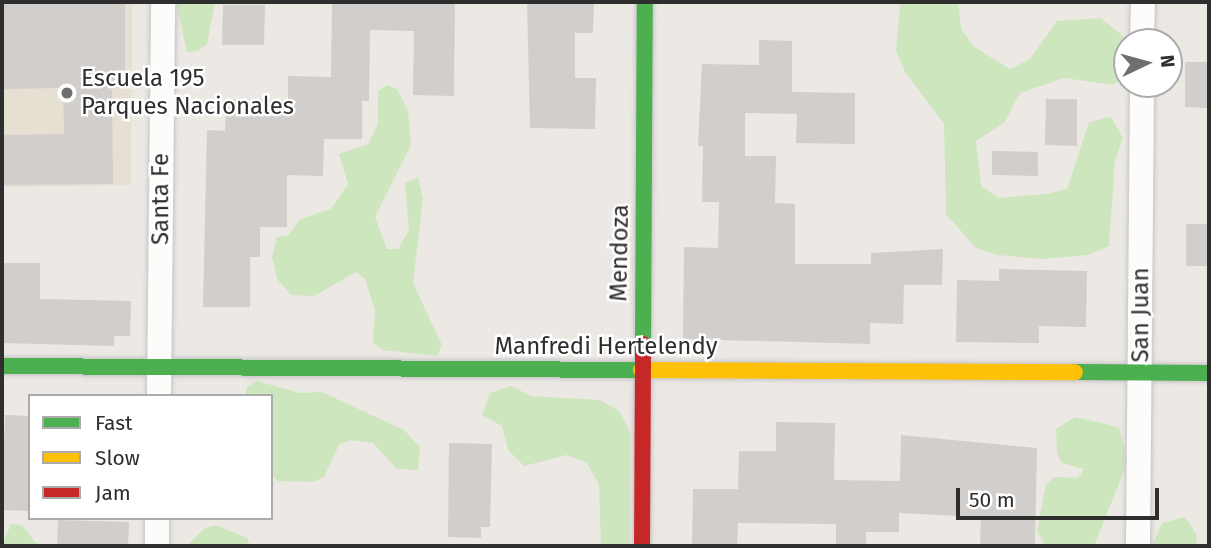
<!DOCTYPE html>
<style>
body{margin:0}
#map{position:relative;width:1211px;height:548px;overflow:hidden;background:#ece8e4;font-family:"Fira Sans",sans-serif}
div>[style]{position:absolute}
.education>*{inset:0;background:#e6e0d3}
.green>*{inset:0;background:#cee6be}
.building>*{inset:0;background:#d1cecb}
.roads{filter:drop-shadow(0 0 2px #c5c4c5) drop-shadow(0 0 2px #c5c4c5)}
.street>*{height:24px;margin:-12px;padding:0 12px;transform-origin:12px;border-radius:12px;background:#fcfcfb}
.fast>*{height:16px;margin:-8px;padding:0 8px;transform-origin:8px;border-radius:8px;background:#4caf50}
.slow>*{height:16px;margin:-8px;padding:0 8px;transform-origin:8px;border-radius:8px;background:#ffc107}
.jam>*{height:16px;margin:-8px;padding:0 8px;transform-origin:8px;border-radius:8px;background:#c62828}
.dots>*{width:19px;height:19px;translate:-50% -50%;box-sizing:border-box;border:4px solid #fff;border-radius:50%}
span{translate:-50% -50%;white-space:nowrap;text-align:center;line-height:1.15;-webkit-text-stroke:5px #fff;paint-order:stroke}
.poi-label{font-size:24px;color:#2e2e2e}
.left{translate:0 -50%;text-align:left}
.street-label{font-size:24px;color:#2e2e2e}
.frame{position:absolute;inset:0;border:4px solid #2e2e2e;pointer-events:none}
.legend{position:absolute;left:28px;top:394px;width:245px;height:126px;box-sizing:border-box;background:#fff;border:2px solid #ababab;margin:0;padding:9px 12px;list-style:none;font-size:21px;color:#2e2e2e}
.legend li{display:flex;align-items:center;gap:14px;height:35px}
.legend b{width:35px;border:2px solid #ababab}
.north{position:absolute;left:1113px;top:28px;width:70px;height:70px;box-sizing:border-box;background:#fff;border:2px solid #ababab;border-radius:50%;rotate:85deg;font-size:19px;font-weight:700;line-height:28px;text-align:center;color:#2e2e2e}
.north::after{content:'';display:block;margin:auto;width:24px;height:32px;background:#706f6e;clip-path:polygon(50% 0,100% 100%,50% 72%,0 100%)}
.scale{position:absolute;left:956px;top:488px;width:203px;height:32px;box-sizing:border-box;border:4px solid #2e2e2e;border-top:0;padding-left:9px;font-size:21px;line-height:24px;white-space:nowrap;color:#2e2e2e;-webkit-text-stroke:5px #fff;paint-order:stroke}
</style>
<div id="map">
<div class="education">
<i style="clip-path:polygon(2px 2px,132px 2px,131px 185px,2px 187px)"></i>
</div>
<div class="green">
<i style="clip-path:polygon(176px 2px,215px 2px,207px 44px,198px 51px,187px 52px)"></i>
<i style="clip-path:polygon(900px 2px,958px 2px,961px 28px,973px 46px,1010px 69px,1030px 59px,1057px 21px,1101px 18px,1130px 42px,1127px 76px,1113px 85px,1064px 78px,1020px 93px,1004px 123px,976px 141px,981px 186px,999px 198px,1045px 194px,1067px 189px,1089px 122px,1111px 117px,1123px 138px,1115px 160px,1109px 246px,1088px 255px,1042px 259px,997px 255px,976px 248px,946px 214px,944px 124px,905px 72px,896px 51px)"></i>
<i style="clip-path:polygon(387px 85px,397px 89px,408px 111px,411px 145px,375px 217px,387px 249px,398px 249px,409px 230px,405px 183px,418px 177px,423px 199px,413px 283px,442px 345px,437px 356px,382px 350px,373px 342px,375px 311px,365px 279px,356px 272px,314px 296px,291px 295px,277px 279px,272px 257px,277px 237px,288px 236px,300px 219px,331px 209px,348px 184px,339px 154px,368px 144px,378px 124px,378px 91px)"></i>
<i style="clip-path:polygon(257px 381px,300px 393px,322px 392px,404px 430px,420px 447px,418px 470px,397px 469px,373px 443px,351px 440px,339px 445px,324px 477px,313px 482px,278px 481px,271px 474px,271px 396px,245px 396px,247px 387px)"></i>
<i style="clip-path:polygon(511px 386px,531px 396px,600px 400px,619px 411px,630px 432px,630px 546px,601px 546px,599px 485px,587px 463px,567px 455px,524px 466px,508px 450px,502px 426px,482px 415px,490px 393px)"></i>
<i style="clip-path:polygon(1075px 417px,1119px 427px,1128px 461px,1094px 546px,1045px 546px,1037px 531px,1046px 484px,1055px 477px,1078px 478px,1084px 469px,1062px 463px,1057px 453px,1056px 429px)"></i>
<i style="clip-path:polygon(1185px 517px,1197px 535px,1196px 546px,1152px 546px,1162px 523px)"></i>
<i style="clip-path:polygon(11px 524px,22px 525px,36px 543px,51px 546px,2px 546px)"></i>
<i style="clip-path:polygon(216px 525px,247px 538px,250px 546px,186px 546px,205px 528px)"></i>
</div>
<div class="building">
<i style="clip-path:polygon(2px 2px,125px 2px,125px 88px,112px 88px,113px 184px,2px 185px,2px 135px,64px 134px,63px 88px,2px 89px)"></i>
<i style="clip-path:polygon(332px 2px,455px 3px,454px 96px,413px 95px,414px 31px,370px 30px,369px 101px,362px 101px,362px 139px,324px 139px,323px 176px,287px 175px,287px 227px,260px 227px,260px 257px,250px 257px,250px 307px,203px 307px,207px 130px,225px 131px,226px 99px,288px 100px,288px 76px,331px 77px)"></i>
<i style="clip-path:polygon(527px 2px,594px 2px,593px 33px,575px 33px,575px 78px,596px 78px,595px 129px,530px 128px)"></i>
<i style="clip-path:polygon(223px 5px,265px 5px,264px 45px,222px 45px)"></i>
<i style="clip-path:polygon(759px 40px,792px 41px,792px 92px,855px 93px,855px 144px,796px 143px,797px 114px,745px 113px,745px 156px,776px 156px,775px 203px,795px 204px,795px 264px,871px 264px,871px 253px,943px 249px,942px 285px,904px 285px,903px 324px,870px 323px,870px 344px,683px 339px,684px 247px,718px 248px,719px 202px,702px 202px,703px 146px,698px 146px,702px 64px,759px 65px)"></i>
<i style="clip-path:polygon(1185px 62px,1209px 62px,1209px 108px,1185px 107px)"></i>
<i style="clip-path:polygon(1046px 99px,1077px 99px,1077px 146px,1045px 145px)"></i>
<i style="clip-path:polygon(992px 151px,1038px 152px,1038px 176px,992px 175px)"></i>
<i style="clip-path:polygon(1186px 224px,1209px 224px,1209px 266px,1186px 266px)"></i>
<i style="clip-path:polygon(2px 263px,40px 263px,40px 299px,131px 301px,130px 336px,114px 336px,114px 346px,2px 343px)"></i>
<i style="clip-path:polygon(999px 269px,1087px 271px,1086px 327px,1039px 326px,1039px 343px,956px 342px,957px 280px,999px 281px)"></i>
<i style="clip-path:polygon(5px 415px,30px 416px,30px 511px,2px 510px)"></i>
<i style="clip-path:polygon(776px 422px,835px 423px,834px 480px,900px 481px,901px 435px,1037px 448px,1035px 546px,980px 546px,981px 517px,899px 513px,899px 532px,866px 532px,866px 546px,836px 546px,836px 524px,738px 523px,737px 546px,692px 546px,693px 489px,738px 489px,739px 451px,776px 451px)"></i>
<i style="clip-path:polygon(449px 443px,492px 444px,490px 527px,481px 527px,481px 538px,448px 537px)"></i>
<i style="clip-path:polygon(58px 520px,129px 522px,128px 546px,57px 546px)"></i>
</div>
<div class="roads">
<div class="street">
<i style="left:1142px;top:42px;width:40px;rotate:-88.6deg"></i>
<i style="left:159px;top:396px;width:394px;rotate:-89.4deg"></i>
<i style="left:157px;top:546px;width:28px;rotate:-90deg"></i>
<i style="left:1138px;top:546px;width:462px;rotate:-89.5deg"></i>
</div>
<div class="fast">
<i style="left:643px;top:344px;width:342px;rotate:-89.7deg"></i>
<i style="left:2px;top:366px;width:639px;rotate:0.36deg"></i>
<i style="left:1075px;top:372px;width:134px;rotate:0.4deg"></i>
</div>
<div class="slow">
<i style="left:641px;top:370px;width:434px;rotate:0.3deg"></i>
</div>
<div class="jam">
<i style="left:642px;top:546px;width:202px;rotate:-89.7deg"></i>
</div>
</div>
<div class="dots">
<i style="left:67px;top:93px;background:#706f6e"></i>
</div>
<div class="poi-label">
<span class="left" style="left:81px;top:93px">Escuela 195<br>Parques Nacionales</span>
</div>
<div class="street-label">
<span style="left:161px;top:199px;rotate:-90deg">Santa Fe</span>
<span style="left:620px;top:253px;rotate:-89deg">Mendoza</span>
<span style="left:1141px;top:315px;rotate:-90deg">San Juan</span>
<span style="left:606px;top:347px">Manfredi Hertelendy</span>
</div>
<div class="frame"></div>
<ul class="legend">
<li><b style="height:9px;background:#4caf50"></b>Fast</li>
<li><b style="height:9px;background:#ffc107"></b>Slow</li>
<li><b style="height:9px;background:#c62828"></b>Jam</li>
</ul>
<div class="north">N</div>
<div class="scale">50 m</div>
</div>
